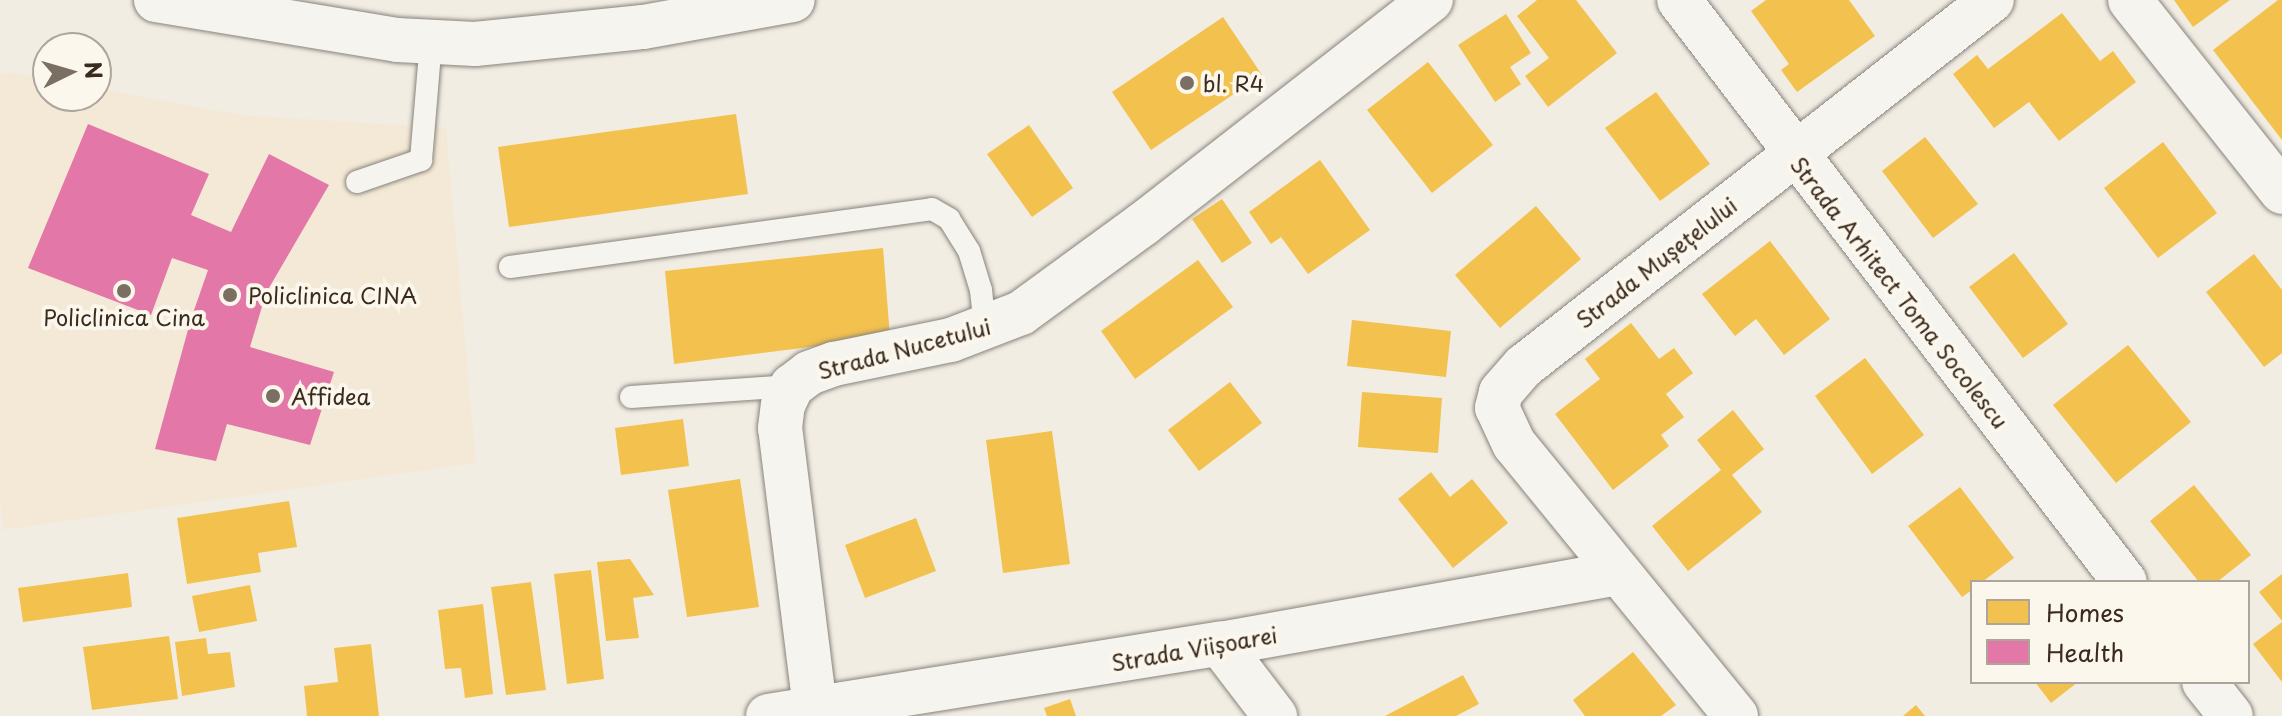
<!DOCTYPE html>
<meta charset="utf-8">
<style>
body{margin:0}
#map{position:relative;width:2282px;height:716px;overflow:hidden;background:#f2ede3;font-family:"Playpen Sans",sans-serif}
div>[style]{position:absolute}
.built>*{inset:0;background:#f4e9d6}
.homes>*{inset:0;background:#f2c14e}
.health>*{inset:0;background:#e377a8}
.roads{filter:drop-shadow(0 0 2px #88837c) drop-shadow(0 0 2px #88837c)}
.service>*{height:22px;margin:-11px;padding:0 11px;transform-origin:11px;border-radius:11px;background:#f5f4ef}
.minor>*{height:44px;margin:-22px;padding:0 22px;transform-origin:22px;border-radius:22px;background:#f5f4ef}
.tertiary>*{height:44px;margin:-22px;padding:0 22px;transform-origin:22px;border-radius:22px;background:#f5f4ef}
.dots>*{width:22px;height:22px;translate:-50% -50%;box-sizing:border-box;border:4px solid #fbf7ec;border-radius:50%}
span{translate:-50% -50%;white-space:nowrap;text-align:center;line-height:1.15;-webkit-text-stroke:8px #fbf7ec;paint-order:stroke}
.poi-label{font-size:22px;color:#3b2a1e}
.left{translate:0 -50%;text-align:left}
.street-label{font-size:22px;color:#3b2a1e}
.legend{position:absolute;left:1970px;top:580px;width:280px;height:104px;box-sizing:border-box;background:#fbf7ec;border:2px solid #aea59a;margin:0;padding:10px 14px;list-style:none;font-size:24px;color:#3b2a1e}
.legend li{display:flex;align-items:center;gap:16px;height:40px}
.legend b{width:40px;border:2px solid #aea59a}
.north{position:absolute;left:32px;top:32px;width:80px;height:80px;box-sizing:border-box;background:#fbf7ec;border:2px solid #aea59a;border-radius:50%;rotate:85deg;font-size:22px;font-weight:700;line-height:32px;text-align:center;color:#3b2a1e}
.north::after{content:'';display:block;margin:auto;width:28px;height:36px;background:#7b6e63;clip-path:polygon(50% 0,100% 100%,50% 72%,0 100%)}
</style>
<div id="map">
<div class="built">
<i style="clip-path:polygon(15px 73px,48px 80px,48px 96px,96px 96px,96px 88px,241px 115px,446px 128px,476px 463px,3px 530px,0 501px,0 74px)"></i>
</div>
<div class="homes">
<i style="clip-path:polygon(1537px 0,1576px 0,1617px 53px,1548px 107px,1525px 76px,1549px 58px,1517px 16px)"></i>
<i style="clip-path:polygon(1766px 0,1849px 0,1875px 36px,1797px 92px,1781px 70px,1789px 64px,1751px 11px)"></i>
<i style="clip-path:polygon(2174px 0,2230px 0,2193px 27px)"></i>
<i style="clip-path:polygon(2278px 0,2282px 0,2282px 140px,2213px 50px)"></i>
<i style="clip-path:polygon(2062px 13px,2100px 61px,2113px 51px,2136px 82px,2059px 141px,2029px 102px,1994px 128px,1953px 74px,1977px 55px,1988px 69px)"></i>
<i style="clip-path:polygon(1506px 14px,1531px 53px,1510px 67px,1521px 84px,1495px 102px,1458px 45px)"></i>
<i style="clip-path:polygon(1223px 17px,1262px 75px,1151px 150px,1112px 92px)"></i>
<i style="clip-path:polygon(1428px 62px,1493px 145px,1432px 193px,1367px 110px)"></i>
<i style="clip-path:polygon(1656px 92px,1710px 164px,1660px 201px,1605px 128px)"></i>
<i style="clip-path:polygon(736px 114px,748px 194px,509px 227px,498px 147px)"></i>
<i style="clip-path:polygon(1029px 125px,1073px 188px,1032px 217px,987px 154px)"></i>
<i style="clip-path:polygon(1925px 137px,1978px 204px,1933px 238px,1882px 171px)"></i>
<i style="clip-path:polygon(2163px 142px,2217px 213px,2158px 258px,2104px 188px)"></i>
<i style="clip-path:polygon(1320px 160px,1370px 230px,1308px 274px,1281px 237px,1271px 244px,1249px 212px)"></i>
<i style="clip-path:polygon(1222px 199px,1252px 243px,1222px 263px,1192px 219px)"></i>
<i style="clip-path:polygon(1536px 206px,1581px 259px,1500px 328px,1455px 275px)"></i>
<i style="clip-path:polygon(1770px 241px,1830px 319px,1784px 355px,1756px 319px,1735px 336px,1702px 294px)"></i>
<i style="clip-path:polygon(883px 248px,890px 337px,674px 364px,665px 271px)"></i>
<i style="clip-path:polygon(2014px 253px,2068px 324px,2023px 358px,1969px 287px)"></i>
<i style="clip-path:polygon(2254px 254px,2282px 290px,2282px 353px,2264px 367px,2206px 292px)"></i>
<i style="clip-path:polygon(1198px 260px,1233px 307px,1135px 379px,1101px 331px)"></i>
<i style="clip-path:polygon(1352px 320px,1451px 331px,1446px 377px,1347px 366px)"></i>
<i style="clip-path:polygon(1631px 323px,1659px 359px,1674px 348px,1693px 373px,1666px 394px,1684px 417px,1661px 435px,1669px 446px,1613px 490px,1555px 414px,1600px 379px,1585px 359px)"></i>
<i style="clip-path:polygon(2128px 345px,2191px 422px,2116px 483px,2053px 405px)"></i>
<i style="clip-path:polygon(1865px 358px,1924px 435px,1872px 474px,1815px 396px)"></i>
<i style="clip-path:polygon(1230px 382px,1262px 423px,1199px 471px,1168px 430px)"></i>
<i style="clip-path:polygon(1362px 392px,1442px 398px,1438px 453px,1358px 447px)"></i>
<i style="clip-path:polygon(1733px 410px,1764px 449px,1732px 475px,1762px 512px,1688px 571px,1652px 526px,1721px 470px,1697px 440px)"></i>
<i style="clip-path:polygon(683px 419px,689px 466px,621px 475px,615px 428px)"></i>
<i style="clip-path:polygon(1052px 431px,1070px 564px,1003px 573px,986px 440px)"></i>
<i style="clip-path:polygon(1431px 472px,1450px 497px,1472px 479px,1508px 523px,1453px 568px,1398px 499px)"></i>
<i style="clip-path:polygon(740px 479px,759px 607px,687px 617px,668px 490px)"></i>
<i style="clip-path:polygon(2194px 485px,2251px 555px,2217px 582px,2199px 582px,2150px 521px)"></i>
<i style="clip-path:polygon(1960px 487px,2014px 558px,1982px 582px,1972px 582px,1972px 590px,1962px 597px,1908px 526px)"></i>
<i style="clip-path:polygon(289px 501px,297px 547px,258px 553px,261px 572px,187px 584px,177px 518px)"></i>
<i style="clip-path:polygon(916px 518px,936px 571px,865px 598px,845px 545px)"></i>
<i style="clip-path:polygon(630px 559px,654px 595px,633px 598px,639px 638px,606px 641px,597px 562px)"></i>
<i style="clip-path:polygon(591px 570px,604px 679px,567px 684px,554px 574px)"></i>
<i style="clip-path:polygon(128px 573px,132px 607px,23px 622px,18px 588px)"></i>
<i style="clip-path:polygon(2282px 574px,2282px 621px,2259px 592px)"></i>
<i style="clip-path:polygon(531px 582px,546px 690px,506px 695px,491px 587px)"></i>
<i style="clip-path:polygon(250px 585px,257px 621px,199px 632px,192px 596px)"></i>
<i style="clip-path:polygon(483px 604px,493px 694px,465px 698px,461px 668px,445px 669px,438px 610px)"></i>
<i style="clip-path:polygon(2282px 622px,2282px 682px,2253px 644px)"></i>
<i style="clip-path:polygon(169px 636px,178px 699px,92px 710px,83px 647px)"></i>
<i style="clip-path:polygon(206px 638px,208px 654px,230px 652px,235px 687px,182px 696px,175px 642px)"></i>
<i style="clip-path:polygon(371px 644px,379px 716px,307px 716px,304px 686px,338px 682px,334px 648px)"></i>
<i style="clip-path:polygon(1633px 652px,1676px 705px,1661px 716px,1585px 716px,1573px 700px)"></i>
<i style="clip-path:polygon(1463px 675px,1479px 704px,1456px 716px,1385px 716px)"></i>
<i style="clip-path:polygon(2035px 682px,2078px 682px,2051px 703px)"></i>
<i style="clip-path:polygon(1070px 699px,1076px 716px,1047px 716px,1044px 708px)"></i>
<i style="clip-path:polygon(1916px 705px,1925px 716px,1903px 716px)"></i>
</div>
<div class="health">
<i style="clip-path:polygon(88px 124px,209px 174px,191px 215px,231px 232px,269px 154px,329px 185px,266px 293px,250px 347px,334px 372px,310px 445px,227px 424px,216px 461px,155px 449px,191px 319px,208px 270px,172px 258px,151px 315px,28px 268px)"></i>
</div>
<div class="roads">
<div class="service">
<i style="left:357px;top:182px;width:68px;rotate:-19deg"></i>
<i style="left:421px;top:160px;width:118px;rotate:-85.2deg"></i>
<i style="left:510px;top:267px;width:426px;rotate:-7.8deg"></i>
<i style="left:932px;top:209px;width:20px;rotate:30deg"></i>
<i style="left:949px;top:219px;width:38px;rotate:58deg"></i>
<i style="left:969px;top:251px;width:41px;rotate:72.9deg"></i>
<i style="left:981px;top:290px;width:39px;rotate:84deg"></i>
<i style="left:631px;top:397px;width:161px;rotate:-3.9deg"></i>
</div>
<div class="minor">
<i style="left:1679px;top:0;width:733px;rotate:52.54deg"></i>
<i style="left:2130px;top:0;width:245px;rotate:51.6deg"></i>
<i style="left:1220px;top:644px;width:91px;rotate:52.6deg"></i>
<i style="left:2204px;top:682px;width:43px;rotate:51.5deg"></i>
<i style="left:815px;top:708px;width:282px;rotate:-97.1deg"></i>
<i style="left:780px;top:428px;width:23px;rotate:-83deg"></i>
<i style="left:783px;top:405px;width:21px;rotate:-65deg"></i>
<i style="left:792px;top:386px;width:21px;rotate:-37deg"></i>
<i style="left:809px;top:373px;width:27px;rotate:-20deg"></i>
<i style="left:834px;top:364px;width:119px;rotate:-11.6deg"></i>
<i style="left:951px;top:340px;width:75px;rotate:-21.1deg"></i>
<i style="left:1021px;top:313px;width:151px;rotate:-36.1deg"></i>
<i style="left:1143px;top:224px;width:365px;rotate:-37.9deg"></i>
<i style="left:768px;top:716px;width:458px;rotate:-9.1deg"></i>
<i style="left:1220px;top:644px;width:405px;rotate:-10.1deg"></i>
<i style="left:1736px;top:716px;width:351px;rotate:-129.2deg"></i>
<i style="left:1514px;top:444px;width:40px;rotate:-115deg"></i>
<i style="left:1497px;top:408px;width:16px;rotate:-76deg"></i>
<i style="left:1501px;top:392px;width:35px;rotate:-49deg"></i>
<i style="left:1524px;top:366px;width:594px;rotate:-38.03deg"></i>
</div>
<div class="tertiary">
<i style="left:156px;top:0;width:244px;rotate:9.4deg"></i>
<i style="left:397px;top:40px;width:78px;rotate:2.9deg"></i>
<i style="left:475px;top:44px;width:169px;rotate:-5.8deg"></i>
<i style="left:643px;top:27px;width:152px;rotate:-10.2deg"></i>
</div>
</div>
<div class="dots">
<i style="left:1187px;top:83px;background:#7b6e63"></i>
<i style="left:124px;top:291px;background:#7b6e63"></i>
<i style="left:230px;top:295px;background:#7b6e63"></i>
<i style="left:273px;top:396px;background:#7b6e63"></i>
</div>
<div class="poi-label">
<span class="left" style="left:1203px;top:83px">bl. R4</span>
<span class="left" style="left:248px;top:295px">Policlinica CINA</span>
<span style="left:124px;top:317px">Policlinica Cina</span>
<span class="left" style="left:291px;top:396px">Affidea</span>
</div>
<div class="street-label">
<span style="left:1656px;top:262px;rotate:-38deg">Strada Mușețelului</span>
<span style="left:1900px;top:292px;rotate:52deg">Strada Arhitect Toma Socolescu</span>
<span style="left:904px;top:348px;rotate:-15deg">Strada Nucetului</span>
<span style="left:1194px;top:648px;rotate:-10deg">Strada Viișoarei</span>
</div>
<ul class="legend">
<li><b style="height:22px;background:#f2c14e"></b>Homes</li>
<li><b style="height:22px;background:#e377a8"></b>Health</li>
</ul>
<div class="north">N</div>
</div>
